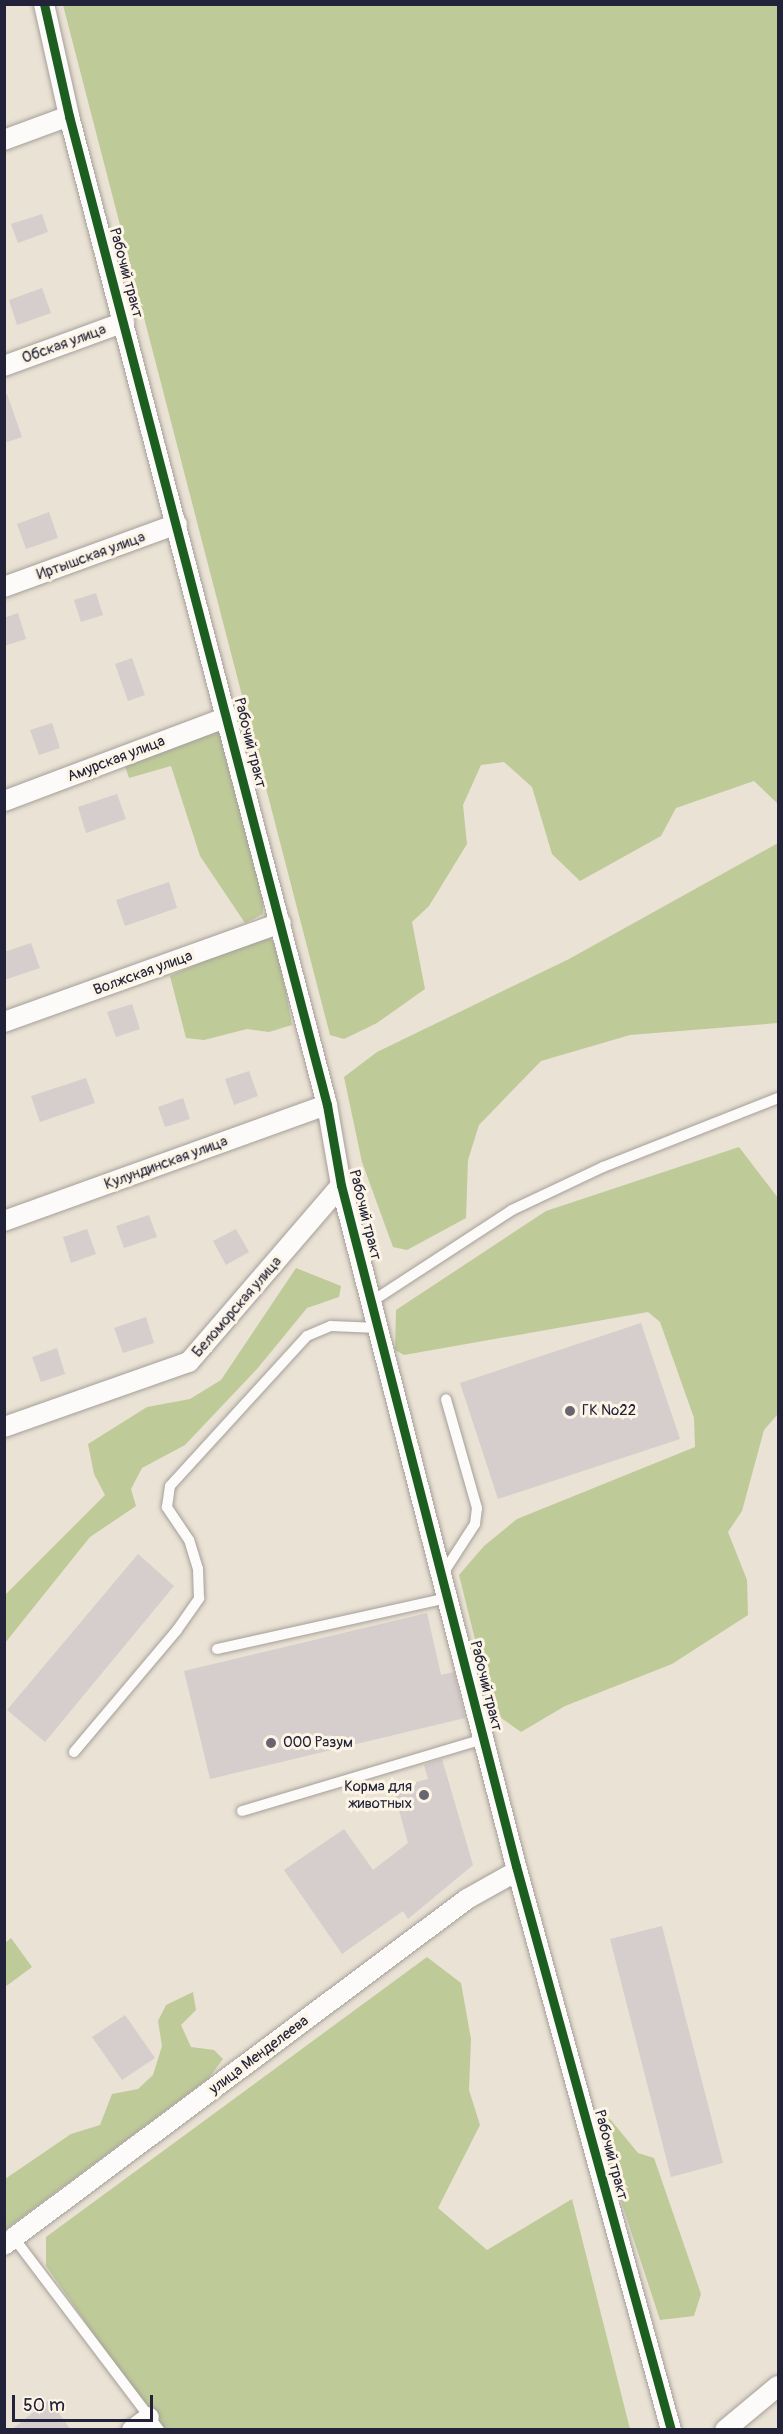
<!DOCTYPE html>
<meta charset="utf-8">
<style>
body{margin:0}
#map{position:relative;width:783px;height:2434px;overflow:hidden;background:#eae2d4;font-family:Pangolin,sans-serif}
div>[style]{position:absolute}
.forest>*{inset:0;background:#bfca99}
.building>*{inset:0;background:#d6cdcd}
.roads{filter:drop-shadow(0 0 2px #a49f9a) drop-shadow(0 0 2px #a49f9a)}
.service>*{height:10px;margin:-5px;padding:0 5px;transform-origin:5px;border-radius:5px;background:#fcfbf9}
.minor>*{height:20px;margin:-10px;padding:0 10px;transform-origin:10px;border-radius:10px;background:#fcfbf9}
.cycleway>*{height:9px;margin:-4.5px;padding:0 4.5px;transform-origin:4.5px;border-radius:4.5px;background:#1b5e20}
.dots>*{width:16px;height:16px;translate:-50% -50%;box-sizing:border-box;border:3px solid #fcf5e5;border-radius:50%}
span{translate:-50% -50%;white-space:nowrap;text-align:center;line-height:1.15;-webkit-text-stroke:6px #fcf5e5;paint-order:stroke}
.street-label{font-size:15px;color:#22223b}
.poi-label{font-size:15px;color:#22223b}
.left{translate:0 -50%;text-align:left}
.right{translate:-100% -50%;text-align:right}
.frame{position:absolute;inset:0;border:6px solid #22223b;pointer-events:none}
.scale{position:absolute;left:12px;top:2395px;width:141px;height:27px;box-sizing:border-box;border:3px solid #22223b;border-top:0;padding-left:8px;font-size:18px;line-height:21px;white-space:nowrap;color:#22223b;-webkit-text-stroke:4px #fcf5e5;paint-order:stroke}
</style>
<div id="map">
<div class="forest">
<i style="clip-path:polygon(63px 5px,778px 5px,778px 804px,754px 781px,676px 808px,661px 836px,580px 881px,552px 854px,532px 787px,504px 762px,481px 765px,463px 805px,467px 844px,429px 906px,412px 922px,425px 989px,377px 1023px,344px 1039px,330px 1035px)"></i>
<i style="clip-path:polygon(219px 731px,224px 734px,263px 899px,263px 914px,245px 923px,200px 856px,171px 766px,129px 778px,125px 766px,192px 736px)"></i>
<i style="clip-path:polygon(778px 843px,778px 1023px,630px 1035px,541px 1061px,479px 1125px,468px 1160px,466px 1218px,407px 1250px,393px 1247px,362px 1162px,344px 1077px,377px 1052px,569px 959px)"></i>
<i style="clip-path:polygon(270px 938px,278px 949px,292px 1025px,269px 1032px,247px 1029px,204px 1040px,186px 1038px,170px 976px,236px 947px)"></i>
<i style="clip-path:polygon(739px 1147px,778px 1198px,778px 1414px,764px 1430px,742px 1511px,728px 1532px,747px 1580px,748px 1615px,672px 1664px,565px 1706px,521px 1732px,493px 1712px,459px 1575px,484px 1546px,517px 1519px,695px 1447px,694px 1418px,660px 1322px,648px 1312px,404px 1355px,395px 1350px,396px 1310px,546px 1211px)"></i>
<i style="clip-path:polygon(296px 1268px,341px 1286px,339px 1297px,307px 1308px,257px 1369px,185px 1445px,142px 1468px,131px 1489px,136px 1506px,90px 1537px,5px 1643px,5px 1595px,105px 1495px,94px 1474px,88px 1444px,147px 1407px,190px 1399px,221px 1380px)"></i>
<i style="clip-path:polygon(11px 1938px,32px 1967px,5px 1987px,5px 1943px)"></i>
<i style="clip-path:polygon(427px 1957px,461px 1983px,471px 2039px,469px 2090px,480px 2125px,438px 2208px,487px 2250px,572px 2199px,630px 2429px,160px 2429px,46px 2266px,46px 2237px)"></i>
<i style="clip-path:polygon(193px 1992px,196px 2010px,181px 2025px,191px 2047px,214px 2050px,223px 2059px,208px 2079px,5px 2230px,5px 2179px,71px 2134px,100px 2125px,112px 2094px,138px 2089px,153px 2075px,162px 2046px,158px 2021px,166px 2005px)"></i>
<i style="clip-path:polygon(610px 2119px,638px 2153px,654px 2158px,701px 2294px,694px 2316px,660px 2320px,595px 2121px)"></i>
</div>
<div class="building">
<i style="clip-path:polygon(42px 214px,48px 232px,18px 243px,11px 224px)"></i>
<i style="clip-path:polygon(42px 288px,51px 313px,17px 325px,9px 300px)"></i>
<i style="clip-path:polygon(7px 394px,22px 437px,4px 443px,4px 395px)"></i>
<i style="clip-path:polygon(49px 512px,58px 538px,26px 549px,17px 524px)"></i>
<i style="clip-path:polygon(96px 593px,103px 615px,81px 622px,74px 600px)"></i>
<i style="clip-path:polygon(18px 613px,26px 639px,4px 646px,4px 618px)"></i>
<i style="clip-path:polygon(132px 658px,145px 695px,128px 701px,115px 664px)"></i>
<i style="clip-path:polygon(52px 723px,60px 748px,39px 755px,30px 730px)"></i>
<i style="clip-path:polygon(117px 794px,126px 819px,86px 833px,78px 807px)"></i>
<i style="clip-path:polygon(169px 882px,177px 908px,125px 926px,116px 900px)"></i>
<i style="clip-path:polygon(31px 943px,40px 968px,4px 980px,4px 952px)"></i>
<i style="clip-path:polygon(132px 1004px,140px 1029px,116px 1037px,107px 1012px)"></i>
<i style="clip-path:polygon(249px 1071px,258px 1096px,234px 1105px,225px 1079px)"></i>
<i style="clip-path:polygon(86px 1078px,95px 1103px,40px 1122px,31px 1096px)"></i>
<i style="clip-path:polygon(183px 1098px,190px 1119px,165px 1127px,158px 1107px)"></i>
<i style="clip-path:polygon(149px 1215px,157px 1237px,124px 1248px,116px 1226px)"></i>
<i style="clip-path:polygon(87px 1229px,96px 1254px,71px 1263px,63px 1237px)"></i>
<i style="clip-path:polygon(236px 1229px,249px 1252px,226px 1265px,213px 1241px)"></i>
<i style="clip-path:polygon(146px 1317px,154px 1343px,123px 1353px,114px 1328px)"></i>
<i style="clip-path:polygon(641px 1323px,680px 1439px,498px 1499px,460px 1383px)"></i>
<i style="clip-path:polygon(57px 1348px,65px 1374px,41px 1382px,32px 1357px)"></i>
<i style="clip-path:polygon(138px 1554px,174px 1586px,45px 1742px,7px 1710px)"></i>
<i style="clip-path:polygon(427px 1613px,441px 1675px,454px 1672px,465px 1718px,210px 1779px,184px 1671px)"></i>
<i style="clip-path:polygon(442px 1759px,473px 1865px,408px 1919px,403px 1911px,342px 1954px,284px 1870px,344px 1829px,373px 1870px,408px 1843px,393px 1788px,428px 1779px,424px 1765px)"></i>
<i style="clip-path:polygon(662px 1926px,723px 2163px,671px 2177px,610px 1939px)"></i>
<i style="clip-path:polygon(125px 2015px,155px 2058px,122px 2080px,92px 2037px)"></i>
<i style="clip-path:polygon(49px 2400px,71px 2430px,11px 2430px)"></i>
</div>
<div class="roads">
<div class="service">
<i style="left:371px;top:1302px;width:168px;rotate:-33.1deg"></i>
<i style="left:512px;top:1210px;width:101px;rotate:-25.3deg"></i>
<i style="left:603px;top:1167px;width:188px;rotate:-21.5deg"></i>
<i style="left:442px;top:1575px;width:61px;rotate:-57.1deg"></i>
<i style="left:475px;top:1524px;width:16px;rotate:-83deg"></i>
<i style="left:477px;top:1508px;width:113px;rotate:-105.9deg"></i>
<i style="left:217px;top:1649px;width:236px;rotate:-12.5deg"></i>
<i style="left:74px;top:1752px;width:160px;rotate:-49.8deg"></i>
<i style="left:177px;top:1630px;width:39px;rotate:-55deg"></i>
<i style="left:199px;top:1598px;width:29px;rotate:-92deg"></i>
<i style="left:198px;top:1569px;width:30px;rotate:-107deg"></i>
<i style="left:189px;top:1540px;width:40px;rotate:-124deg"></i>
<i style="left:167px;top:1507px;width:21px;rotate:-82deg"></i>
<i style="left:170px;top:1486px;width:203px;rotate:-47.6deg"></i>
<i style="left:307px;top:1336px;width:26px;rotate:-23deg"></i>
<i style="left:331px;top:1326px;width:47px;rotate:2.4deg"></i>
<i style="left:242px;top:1811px;width:252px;rotate:-16.6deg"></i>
<i style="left:14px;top:2238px;width:241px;rotate:52.9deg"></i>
</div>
<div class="minor">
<i style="left:44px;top:4px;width:115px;rotate:77.4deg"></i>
<i style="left:69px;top:116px;width:1022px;rotate:75.38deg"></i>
<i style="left:327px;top:1105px;width:81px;rotate:80.1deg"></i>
<i style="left:341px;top:1185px;width:703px;rotate:75.59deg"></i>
<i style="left:516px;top:1866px;width:585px;rotate:74.63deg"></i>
<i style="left:4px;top:140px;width:69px;rotate:-20.3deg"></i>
<i style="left:4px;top:366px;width:128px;rotate:-20.1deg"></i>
<i style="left:4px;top:587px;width:184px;rotate:-20deg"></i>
<i style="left:4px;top:801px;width:239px;rotate:-20.6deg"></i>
<i style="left:4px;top:1022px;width:294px;rotate:-19.7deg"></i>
<i style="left:4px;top:1221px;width:343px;rotate:-19.8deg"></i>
<i style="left:4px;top:1427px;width:196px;rotate:-19.4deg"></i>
<i style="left:189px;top:1362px;width:233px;rotate:-49.3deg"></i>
<i style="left:4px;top:2245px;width:578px;rotate:-36.77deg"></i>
<i style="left:467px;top:1899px;width:57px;rotate:-29.2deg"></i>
<i style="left:132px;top:2430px;width:21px;rotate:-37deg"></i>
<i style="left:725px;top:2430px;width:69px;rotate:-39.7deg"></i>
</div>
</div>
<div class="cycleway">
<i style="left:44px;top:4px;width:115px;rotate:77.4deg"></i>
<i style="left:69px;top:116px;width:1022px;rotate:75.38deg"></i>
<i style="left:327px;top:1105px;width:81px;rotate:80.1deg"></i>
<i style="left:341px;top:1185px;width:703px;rotate:75.59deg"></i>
<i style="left:516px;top:1866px;width:585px;rotate:74.63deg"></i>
</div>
<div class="dots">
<i style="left:570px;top:1411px;background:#686571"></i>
<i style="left:271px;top:1743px;background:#686571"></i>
<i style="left:424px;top:1795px;background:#686571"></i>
</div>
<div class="street-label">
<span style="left:126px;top:273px;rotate:75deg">Рабочий тракт</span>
<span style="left:64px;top:344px;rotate:-20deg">Обская улица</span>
<span style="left:91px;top:556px;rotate:-20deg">Иртышская улица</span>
<span style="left:250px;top:743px;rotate:76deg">Рабочий тракт</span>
<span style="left:116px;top:759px;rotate:-21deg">Амурская улица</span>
<span style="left:143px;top:973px;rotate:-20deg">Волжская улица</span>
<span style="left:166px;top:1163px;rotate:-20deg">Кулундинская улица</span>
<span style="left:365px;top:1215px;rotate:76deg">Рабочий тракт</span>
<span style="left:237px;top:1307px;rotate:-49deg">Беломорская улица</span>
<span style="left:486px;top:1686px;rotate:76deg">Рабочий тракт</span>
<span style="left:259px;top:2055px;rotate:-37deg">улица Менделеева</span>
<span style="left:611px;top:2155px;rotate:75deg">Рабочий тракт</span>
</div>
<div class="poi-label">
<span class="left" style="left:582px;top:1411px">ГК №22</span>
<span class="left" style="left:283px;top:1743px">ООО Разум</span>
<span class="right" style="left:412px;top:1795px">Корма для<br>животных</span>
</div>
<div class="frame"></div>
<div class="scale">50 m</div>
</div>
